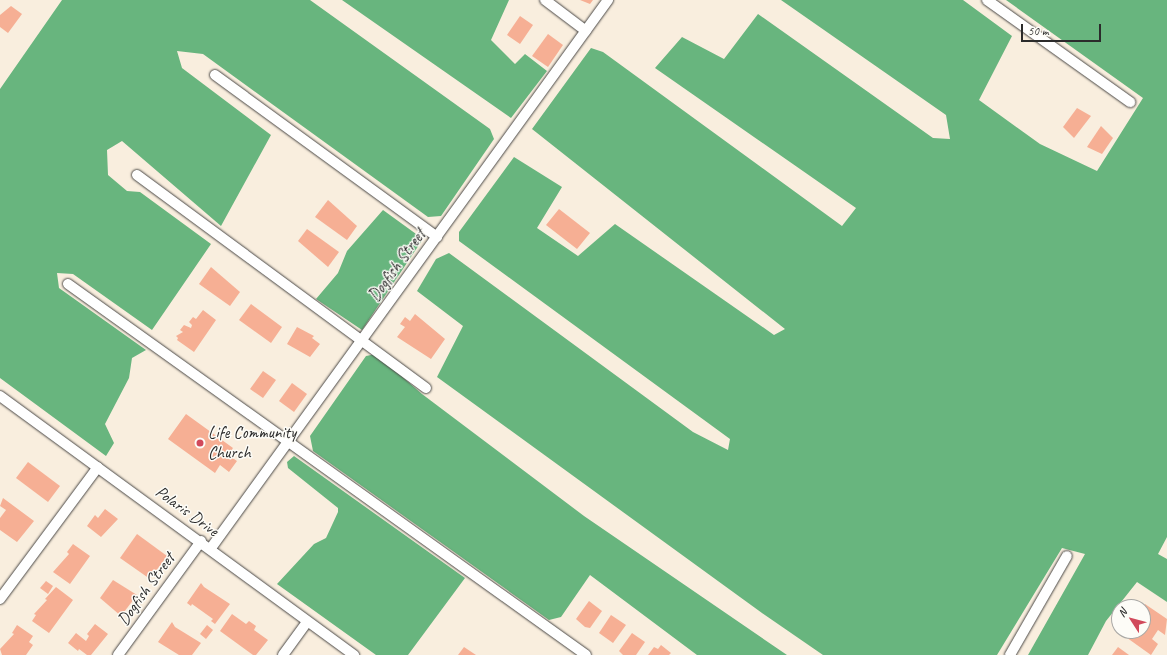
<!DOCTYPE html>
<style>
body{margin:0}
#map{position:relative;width:1167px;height:655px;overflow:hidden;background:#f9eede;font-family:Caveat,sans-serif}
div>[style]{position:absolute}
.forest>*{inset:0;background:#68b57e}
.building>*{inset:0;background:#f6af94}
.roads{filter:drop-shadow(0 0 1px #4a4846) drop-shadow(0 0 1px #4a4846)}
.street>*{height:10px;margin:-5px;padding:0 5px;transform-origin:5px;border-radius:5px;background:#fff}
.dots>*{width:11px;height:11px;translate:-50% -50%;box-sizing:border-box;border:2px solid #fdfcf7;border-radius:50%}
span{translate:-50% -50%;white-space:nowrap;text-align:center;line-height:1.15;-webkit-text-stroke:3px #fdfcf7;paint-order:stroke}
.street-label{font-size:17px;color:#2b2b2b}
.poi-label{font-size:17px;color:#2b2b2b}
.left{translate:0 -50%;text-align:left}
.north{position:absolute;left:1111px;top:599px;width:40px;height:40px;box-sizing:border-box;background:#fdfcf7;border:1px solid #a9a8a5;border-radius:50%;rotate:306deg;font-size:11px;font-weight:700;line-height:16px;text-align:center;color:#2b2b2b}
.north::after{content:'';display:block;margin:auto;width:14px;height:18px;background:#d1495b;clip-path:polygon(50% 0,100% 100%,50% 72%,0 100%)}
.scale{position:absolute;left:1021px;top:24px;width:80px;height:18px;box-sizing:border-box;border:2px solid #2b2b2b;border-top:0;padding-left:5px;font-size:12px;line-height:14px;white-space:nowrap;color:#2b2b2b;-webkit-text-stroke:3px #fdfcf7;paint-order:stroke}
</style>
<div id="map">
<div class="forest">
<i style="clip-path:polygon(62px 0,310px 0,490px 129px,494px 139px,441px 216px,428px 217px,203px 54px,177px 51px,182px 68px,271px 135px,221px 226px,122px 141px,107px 150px,108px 175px,127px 191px,140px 192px,211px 244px,152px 330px,73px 274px,57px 273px,59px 288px,146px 350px,132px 358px,129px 378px,105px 424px,114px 443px,106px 456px,0 378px,0 89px)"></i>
<i style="clip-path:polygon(342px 0,509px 0,491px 40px,515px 64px,525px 54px,547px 71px,511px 118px)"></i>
<i style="clip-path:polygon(781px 0,963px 0,1012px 36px,979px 100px,1040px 144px,1097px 171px,1143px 98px,1006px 0,1167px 0,1167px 537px,1158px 554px,1167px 559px,1167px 602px,1137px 582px,1106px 621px,1088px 655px,1028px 655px,1085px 554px,1062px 548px,997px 655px,823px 655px,762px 613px,437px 377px,463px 326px,417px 291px,436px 259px,449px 253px,693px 432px,728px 450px,730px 439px,459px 241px,459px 232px,514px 157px,562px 187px,537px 228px,578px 256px,615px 224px,774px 335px,785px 329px,532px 129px,591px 48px,603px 52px,842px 226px,856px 208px,655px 68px,682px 37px,724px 59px,758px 14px,933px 138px,950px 139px,946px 115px)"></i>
<i style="clip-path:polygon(383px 210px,423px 239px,362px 330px,316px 299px,338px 273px,347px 251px)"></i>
<i style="clip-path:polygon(376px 354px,422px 394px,584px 516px,787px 655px,697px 655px,590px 575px,561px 617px,549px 620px,313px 451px,310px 436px,366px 356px)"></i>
<i style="clip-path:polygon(294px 456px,465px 578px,408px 655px,376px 655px,277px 584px,314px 544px,326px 538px,338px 512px,338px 508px,288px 468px,287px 462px)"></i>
</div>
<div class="building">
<i style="clip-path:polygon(580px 0,593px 0,590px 4px)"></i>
<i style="clip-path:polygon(11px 6px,22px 14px,8px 33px,0 27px,0 15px)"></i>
<i style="clip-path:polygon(520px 16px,533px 25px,520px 44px,507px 35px)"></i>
<i style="clip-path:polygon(548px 34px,563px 45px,548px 67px,532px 56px)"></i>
<i style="clip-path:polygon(1077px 108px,1091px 116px,1074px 138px,1063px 127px)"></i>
<i style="clip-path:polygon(1101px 126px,1113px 138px,1102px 154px,1087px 147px)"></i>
<i style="clip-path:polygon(328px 200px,357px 226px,347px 240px,315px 217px)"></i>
<i style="clip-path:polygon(559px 209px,590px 233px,577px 249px,546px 225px)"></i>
<i style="clip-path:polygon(307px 229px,339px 252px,328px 267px,298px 241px)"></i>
<i style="clip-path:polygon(211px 267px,240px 292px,230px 306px,199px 284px)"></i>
<i style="clip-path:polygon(251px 304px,282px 327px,271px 343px,239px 320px)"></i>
<i style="clip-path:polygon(203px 310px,216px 320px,194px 352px,177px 340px,178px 338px,176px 336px,183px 332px,180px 330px,184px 325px,191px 328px,192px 325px,189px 322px,193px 317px,196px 319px)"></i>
<i style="clip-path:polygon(415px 314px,445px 339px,431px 359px,397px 337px,405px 327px,400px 324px,405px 317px,410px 321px)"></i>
<i style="clip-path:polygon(297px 327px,314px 336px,312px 338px,320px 344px,310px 357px,287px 344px)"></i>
<i style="clip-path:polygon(263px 371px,276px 380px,263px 398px,250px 389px)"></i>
<i style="clip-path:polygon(292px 383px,307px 394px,294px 412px,279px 401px)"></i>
<i style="clip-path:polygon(186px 414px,233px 448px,228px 455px,237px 461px,229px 472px,220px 465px,215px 473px,168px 439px)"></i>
<i style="clip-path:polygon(28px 462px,60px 486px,48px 502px,16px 478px)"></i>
<i style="clip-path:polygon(3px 498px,34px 521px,17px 542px,0 530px,0 518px,6px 510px,0 506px)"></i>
<i style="clip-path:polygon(105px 509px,118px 519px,101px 537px,87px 526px,95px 515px,98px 518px)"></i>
<i style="clip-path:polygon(137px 534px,167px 556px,150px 579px,120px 558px)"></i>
<i style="clip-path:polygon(73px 544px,90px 556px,70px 584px,53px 572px,69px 554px,67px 552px)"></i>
<i style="clip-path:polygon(113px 580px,137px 595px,121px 616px,100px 598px)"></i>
<i style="clip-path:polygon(46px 581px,53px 586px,48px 594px,40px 588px)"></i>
<i style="clip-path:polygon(201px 583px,204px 587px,230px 604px,215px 624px,211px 621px,213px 619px,192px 604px,191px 606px,187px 603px)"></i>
<i style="clip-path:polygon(56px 587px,73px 600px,49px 633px,32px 621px,36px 615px,34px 614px,47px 600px,45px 599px)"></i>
<i style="clip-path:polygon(589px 601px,602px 611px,590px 628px,585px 627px,576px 619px)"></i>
<i style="clip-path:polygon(1145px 604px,1167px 619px,1165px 635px,1158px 630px,1152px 639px,1158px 644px,1151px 655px,1123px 635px,1126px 631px,1143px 631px,1143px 608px)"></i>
<i style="clip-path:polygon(232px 614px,246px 624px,249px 621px,256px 626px,254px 630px,268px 640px,256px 655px,253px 655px,220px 631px)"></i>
<i style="clip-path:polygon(611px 615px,626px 625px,613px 643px,599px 633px)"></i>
<i style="clip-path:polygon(172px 622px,175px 627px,201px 643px,192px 655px,179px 655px,158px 642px)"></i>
<i style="clip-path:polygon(95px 624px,108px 634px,91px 655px,87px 655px,79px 649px,78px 651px,68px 643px,76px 633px,86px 641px,89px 636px,87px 634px)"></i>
<i style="clip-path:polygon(17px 625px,33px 636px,29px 642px,33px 645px,26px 655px,2px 655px,0 649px,14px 634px,12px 633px)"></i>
<i style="clip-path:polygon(207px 625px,213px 630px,206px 639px,200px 634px)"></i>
<i style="clip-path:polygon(632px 633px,645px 642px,636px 655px,623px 655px,619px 651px)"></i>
<i style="clip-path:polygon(661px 645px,671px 653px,669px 655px,648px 655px,654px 647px,658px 649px)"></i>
<i style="clip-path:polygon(464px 647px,476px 655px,458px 655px)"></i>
<i style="clip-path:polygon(1118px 647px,1129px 655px,1112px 655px)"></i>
</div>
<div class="roads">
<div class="street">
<i style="left:545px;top:0;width:51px;rotate:37.1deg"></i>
<i style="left:987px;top:0;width:176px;rotate:35.5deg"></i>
<i style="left:215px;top:75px;width:275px;rotate:36.1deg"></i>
<i style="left:137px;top:175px;width:359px;rotate:36.4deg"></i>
<i style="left:68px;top:284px;width:637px;rotate:35.61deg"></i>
<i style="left:0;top:396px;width:439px;rotate:36.2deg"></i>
<i style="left:211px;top:548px;width:677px;rotate:-54.08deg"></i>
<i style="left:0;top:599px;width:164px;rotate:-53.4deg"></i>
<i style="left:118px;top:655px;width:141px;rotate:-53.9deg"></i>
<i style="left:283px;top:655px;width:41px;rotate:-54deg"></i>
<i style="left:1010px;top:655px;width:114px;rotate:-60.1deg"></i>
</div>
</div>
<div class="dots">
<i style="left:200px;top:443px;background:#d1495b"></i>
</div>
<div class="street-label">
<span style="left:397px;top:265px;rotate:-54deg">Dogfish Street</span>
<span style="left:187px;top:511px;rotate:36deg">Polaris Drive</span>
<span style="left:146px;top:589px;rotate:-54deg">Dogfish Street</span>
</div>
<div class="poi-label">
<span class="left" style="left:208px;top:443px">Life Community<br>Church</span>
</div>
<div class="north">N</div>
<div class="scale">50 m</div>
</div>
